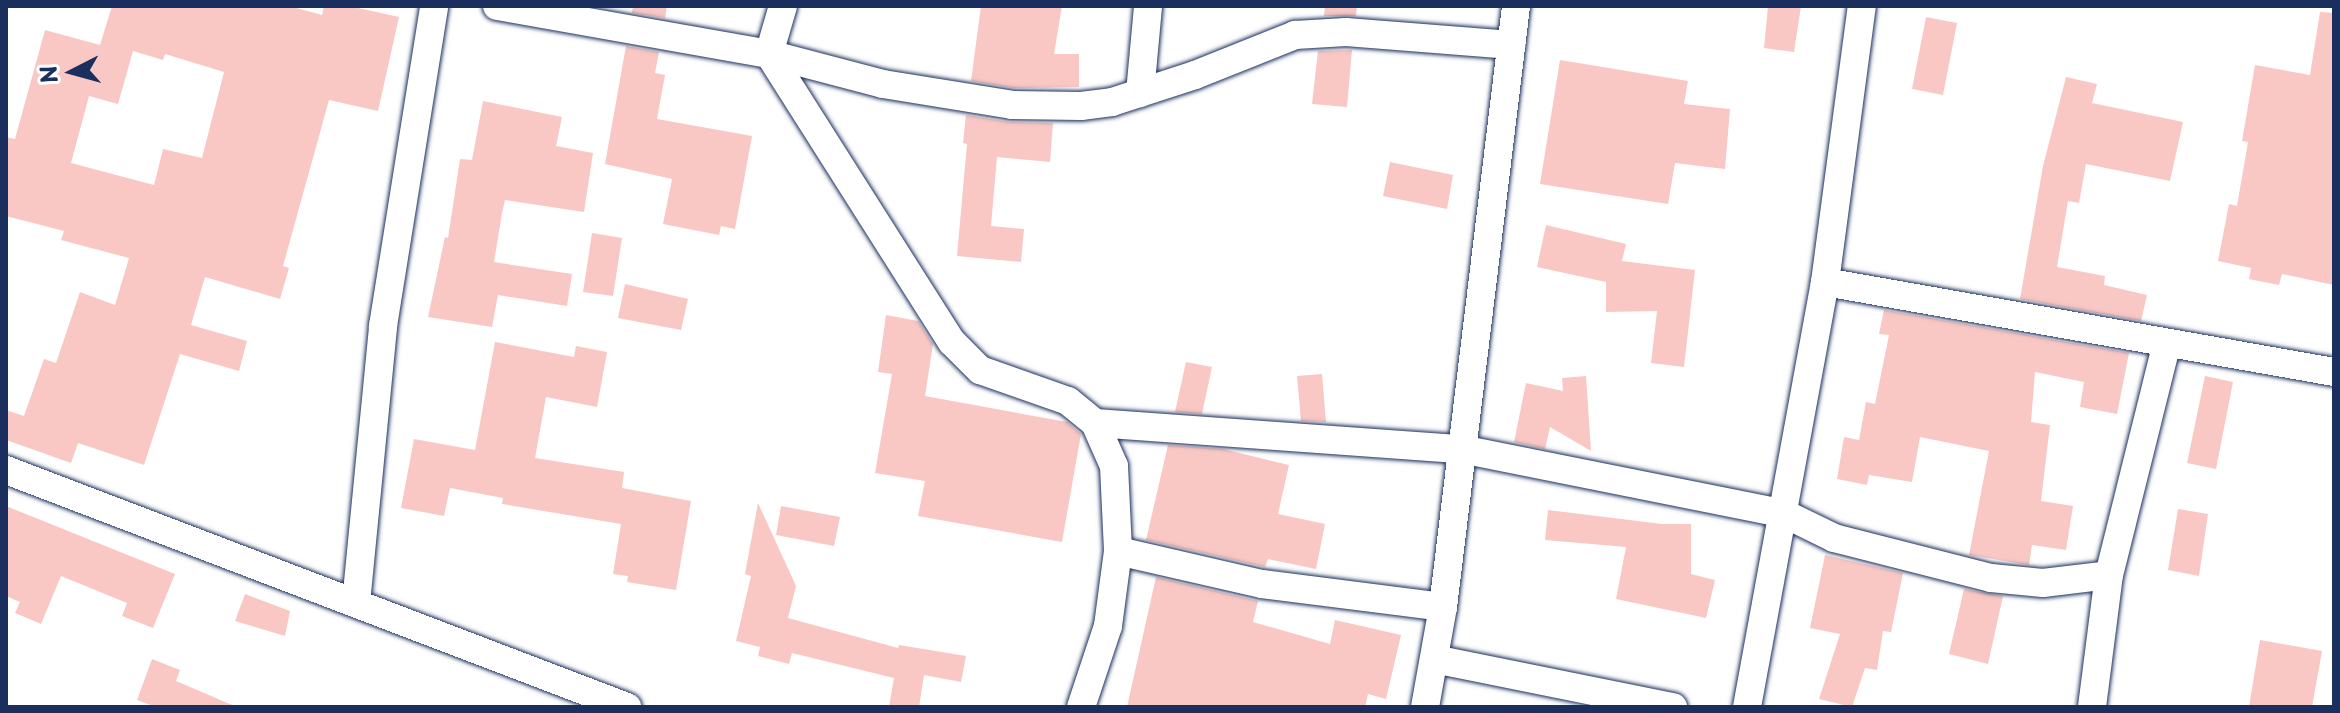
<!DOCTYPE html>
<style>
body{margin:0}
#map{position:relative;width:2340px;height:713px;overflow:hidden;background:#fff;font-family:"Playpen Sans",sans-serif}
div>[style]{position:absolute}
.building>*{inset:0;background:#f9c8c4}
.roads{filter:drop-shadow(0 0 2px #1b2f5e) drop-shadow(0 0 2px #1b2f5e)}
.minor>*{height:28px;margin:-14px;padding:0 14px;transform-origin:14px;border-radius:14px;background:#fff}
span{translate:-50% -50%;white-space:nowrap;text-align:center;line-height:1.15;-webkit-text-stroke:6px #fff;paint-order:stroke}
.frame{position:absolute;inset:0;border:8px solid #1b2f5e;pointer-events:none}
.north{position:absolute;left:32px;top:32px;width:80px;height:80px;-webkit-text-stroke:6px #fff;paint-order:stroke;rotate:264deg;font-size:22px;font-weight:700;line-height:32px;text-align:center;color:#1b2f5e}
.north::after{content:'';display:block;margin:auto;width:28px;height:36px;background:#1b2f5e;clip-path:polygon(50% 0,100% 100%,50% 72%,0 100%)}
</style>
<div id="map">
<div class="building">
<i style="clip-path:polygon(evenodd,112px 6px,289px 6px,322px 15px,324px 6px,349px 6px,399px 17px,378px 111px,329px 100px,283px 266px,289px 268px,280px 299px,205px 277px,191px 325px,247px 341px,239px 371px,180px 354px,144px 465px,78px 443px,71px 463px,6px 440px,6px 410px,24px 416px,44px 359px,56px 363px,80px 292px,115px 305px,129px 258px,61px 240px,64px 231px,6px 216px,6px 137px,15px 139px,45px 30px,100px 45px,112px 6px,133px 51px,163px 60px,165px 54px,224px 72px,202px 158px,163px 149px,154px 185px,71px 163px,89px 96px,118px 104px,133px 51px)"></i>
<i style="clip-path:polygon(633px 6px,667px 6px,665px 18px,632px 13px)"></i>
<i style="clip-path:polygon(981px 6px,1062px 6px,1054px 54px,1079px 54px,1079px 87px,1014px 88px,971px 81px)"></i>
<i style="clip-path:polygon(1325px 6px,1357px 6px,1356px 16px,1324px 16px)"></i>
<i style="clip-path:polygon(1768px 6px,1801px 6px,1794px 52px,1764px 48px)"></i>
<i style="clip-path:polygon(2320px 12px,2334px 13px,2334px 285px,2282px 274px,2279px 285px,2249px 279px,2251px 268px,2218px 261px,2229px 204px,2237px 206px,2248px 142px,2242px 141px,2255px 65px,2310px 75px)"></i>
<i style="clip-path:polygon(1926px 17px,1957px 23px,1943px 95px,1912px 89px)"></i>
<i style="clip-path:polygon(626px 46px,659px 52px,655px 73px,665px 75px,657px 119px,752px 136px,735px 229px,721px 226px,719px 235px,663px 224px,672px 179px,605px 164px)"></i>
<i style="clip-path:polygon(1352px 50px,1347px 107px,1312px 104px,1318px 51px)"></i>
<i style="clip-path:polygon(1560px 60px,1688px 81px,1684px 104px,1730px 109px,1725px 169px,1675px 163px,1668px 204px,1540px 184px)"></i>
<i style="clip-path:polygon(2066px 77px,2097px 84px,2092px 103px,2183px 122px,2170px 181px,2086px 164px,2079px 203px,2068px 201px,2057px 267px,2105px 276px,2104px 285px,2147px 295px,2141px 321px,2020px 299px,2043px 166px)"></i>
<i style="clip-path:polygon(483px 101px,562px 117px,556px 146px,593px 153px,584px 212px,505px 200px,502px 213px,494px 262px,572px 274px,567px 306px,498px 295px,492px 327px,428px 317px,445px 237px,448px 238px,460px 159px,472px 160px)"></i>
<i style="clip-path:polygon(966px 115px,1009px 122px,1053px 123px,1050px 162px,997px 157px,991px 226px,1024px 229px,1021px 262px,957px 256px,967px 144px,963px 143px)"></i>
<i style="clip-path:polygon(1390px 162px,1453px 175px,1447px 209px,1383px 196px)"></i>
<i style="clip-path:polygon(1546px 225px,1626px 244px,1622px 261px,1695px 270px,1684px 367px,1651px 363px,1657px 311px,1606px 312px,1606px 282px,1537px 267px)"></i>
<i style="clip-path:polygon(592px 233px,622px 238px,613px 296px,583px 292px)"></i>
<i style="clip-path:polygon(625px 284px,688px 299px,681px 330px,618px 318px)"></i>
<i style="clip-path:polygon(1884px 310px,2129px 353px,2117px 414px,2080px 407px,2084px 382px,2035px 372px,2031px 422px,2050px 425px,2041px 501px,2073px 506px,2066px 550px,2032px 545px,2029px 565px,1969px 555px,1989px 451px,1920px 437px,1912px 482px,1869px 475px,1867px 485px,1837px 479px,1844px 437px,1859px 440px,1866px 402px,1875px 404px,1889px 335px,1879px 334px)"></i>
<i style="clip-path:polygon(886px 315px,918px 321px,933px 344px,925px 396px,1067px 422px,1081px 434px,1062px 542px,918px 516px,925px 481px,875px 473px,892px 374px,878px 372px)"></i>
<i style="clip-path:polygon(495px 342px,574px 357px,576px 346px,607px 352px,597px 407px,546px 397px,535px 458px,624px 472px,622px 488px,691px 501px,676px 590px,627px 582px,628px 576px,613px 574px,621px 524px,502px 504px,503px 498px,450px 488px,444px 516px,401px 508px,414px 439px,475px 450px)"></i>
<i style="clip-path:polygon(1186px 362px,1212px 367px,1202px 414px,1175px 412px)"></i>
<i style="clip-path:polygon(1322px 374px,1326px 422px,1301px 421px,1297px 376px)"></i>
<i style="clip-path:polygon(1586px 376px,1591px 451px,1550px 427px,1545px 449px,1514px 442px,1526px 383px,1563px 391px,1562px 378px)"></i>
<i style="clip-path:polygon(2205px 376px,2233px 382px,2216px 469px,2187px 463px)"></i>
<i style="clip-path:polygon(1168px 445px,1223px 449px,1289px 465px,1278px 514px,1325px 524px,1316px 569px,1268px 559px,1265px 567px,1146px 540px)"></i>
<i style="clip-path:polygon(758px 503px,796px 586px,788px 618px,898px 648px,899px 645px,966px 656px,961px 682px,924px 675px,919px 707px,889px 707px,894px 678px,792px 653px,789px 664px,758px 656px,760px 647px,736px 641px,751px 576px,745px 574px)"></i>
<i style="clip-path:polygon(6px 506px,175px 574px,153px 628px,122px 616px,127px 603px,61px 576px,41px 624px,15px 613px,20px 602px,6px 596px)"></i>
<i style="clip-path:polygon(781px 506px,840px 517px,834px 546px,776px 535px)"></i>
<i style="clip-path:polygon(2178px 509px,2208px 514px,2199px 576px,2168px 570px)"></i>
<i style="clip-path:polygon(1548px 510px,1662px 524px,1691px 524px,1691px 574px,1715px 580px,1706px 618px,1616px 599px,1626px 547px,1545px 540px)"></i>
<i style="clip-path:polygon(1825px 555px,1903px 573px,1891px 632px,1883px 631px,1877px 670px,1865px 668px,1852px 707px,1819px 699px,1840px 634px,1810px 628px)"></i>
<i style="clip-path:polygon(1156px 577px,1258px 601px,1253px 622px,1330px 644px,1335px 620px,1401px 635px,1386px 699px,1368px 694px,1365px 707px,1127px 707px)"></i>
<i style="clip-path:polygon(1964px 589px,2003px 596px,1988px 664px,1949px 654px)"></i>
<i style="clip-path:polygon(245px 594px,290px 611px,285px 636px,235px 621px)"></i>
<i style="clip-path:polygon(2260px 640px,2322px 651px,2312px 707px,2249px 707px)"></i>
<i style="clip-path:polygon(152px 659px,180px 670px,176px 681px,237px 707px,156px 707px,137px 700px)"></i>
</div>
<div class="roads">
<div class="minor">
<i style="left:497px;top:6px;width:276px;rotate:10deg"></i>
<i style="left:769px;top:54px;width:118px;rotate:14.7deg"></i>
<i style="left:883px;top:84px;width:131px;rotate:9.2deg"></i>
<i style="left:1012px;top:105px;width:69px;rotate:0.8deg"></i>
<i style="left:1081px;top:106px;width:31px;rotate:-7deg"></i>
<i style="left:1112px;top:102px;width:87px;rotate:-18deg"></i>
<i style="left:1195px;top:75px;width:108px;rotate:-21.8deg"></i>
<i style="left:1295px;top:35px;width:51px;rotate:-3.4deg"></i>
<i style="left:1346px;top:32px;width:166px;rotate:4.5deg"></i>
<i style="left:783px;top:6px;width:50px;rotate:106.3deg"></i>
<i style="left:769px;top:54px;width:341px;rotate:57.6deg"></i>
<i style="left:952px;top:342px;width:40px;rotate:45deg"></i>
<i style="left:980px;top:370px;width:93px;rotate:19.4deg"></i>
<i style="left:1068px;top:401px;width:35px;rotate:39deg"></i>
<i style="left:1095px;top:423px;width:47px;rotate:66.2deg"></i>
<i style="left:1114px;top:466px;width:85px;rotate:87.3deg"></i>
<i style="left:1118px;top:551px;width:76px;rotate:97.6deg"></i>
<i style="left:1108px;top:626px;width:85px;rotate:108.4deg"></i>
<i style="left:1140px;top:93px;width:87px;rotate:-84.7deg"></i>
<i style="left:1825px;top:282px;width:517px;rotate:10.03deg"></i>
<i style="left:1095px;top:423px;width:367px;rotate:4.1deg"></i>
<i style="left:1461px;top:449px;width:330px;rotate:11.3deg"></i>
<i style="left:1785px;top:514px;width:55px;rotate:26.1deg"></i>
<i style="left:1834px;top:538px;width:162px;rotate:14.3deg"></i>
<i style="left:1991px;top:578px;width:52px;rotate:5.5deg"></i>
<i style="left:2043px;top:583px;width:66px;rotate:-6.9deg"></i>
<i style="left:6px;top:470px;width:665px;rotate:20.89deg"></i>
<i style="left:1118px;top:551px;width:148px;rotate:12.9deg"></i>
<i style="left:1262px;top:584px;width:182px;rotate:7.2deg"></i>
<i style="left:356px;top:603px;width:278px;rotate:-84.4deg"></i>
<i style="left:383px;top:326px;width:324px;rotate:-80.9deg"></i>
<i style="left:1434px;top:659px;width:244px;rotate:11.4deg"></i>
<i style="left:1425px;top:707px;width:102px;rotate:-79.8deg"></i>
<i style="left:1443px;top:607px;width:605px;rotate:-83.07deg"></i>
<i style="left:1747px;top:707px;width:432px;rotate:-79.6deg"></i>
<i style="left:1825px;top:282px;width:278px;rotate:-82.4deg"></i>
<i style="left:2092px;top:707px;width:133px;rotate:-82.7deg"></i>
<i style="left:2109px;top:575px;width:239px;rotate:-76deg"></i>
</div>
</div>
<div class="frame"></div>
<div class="north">N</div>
</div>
